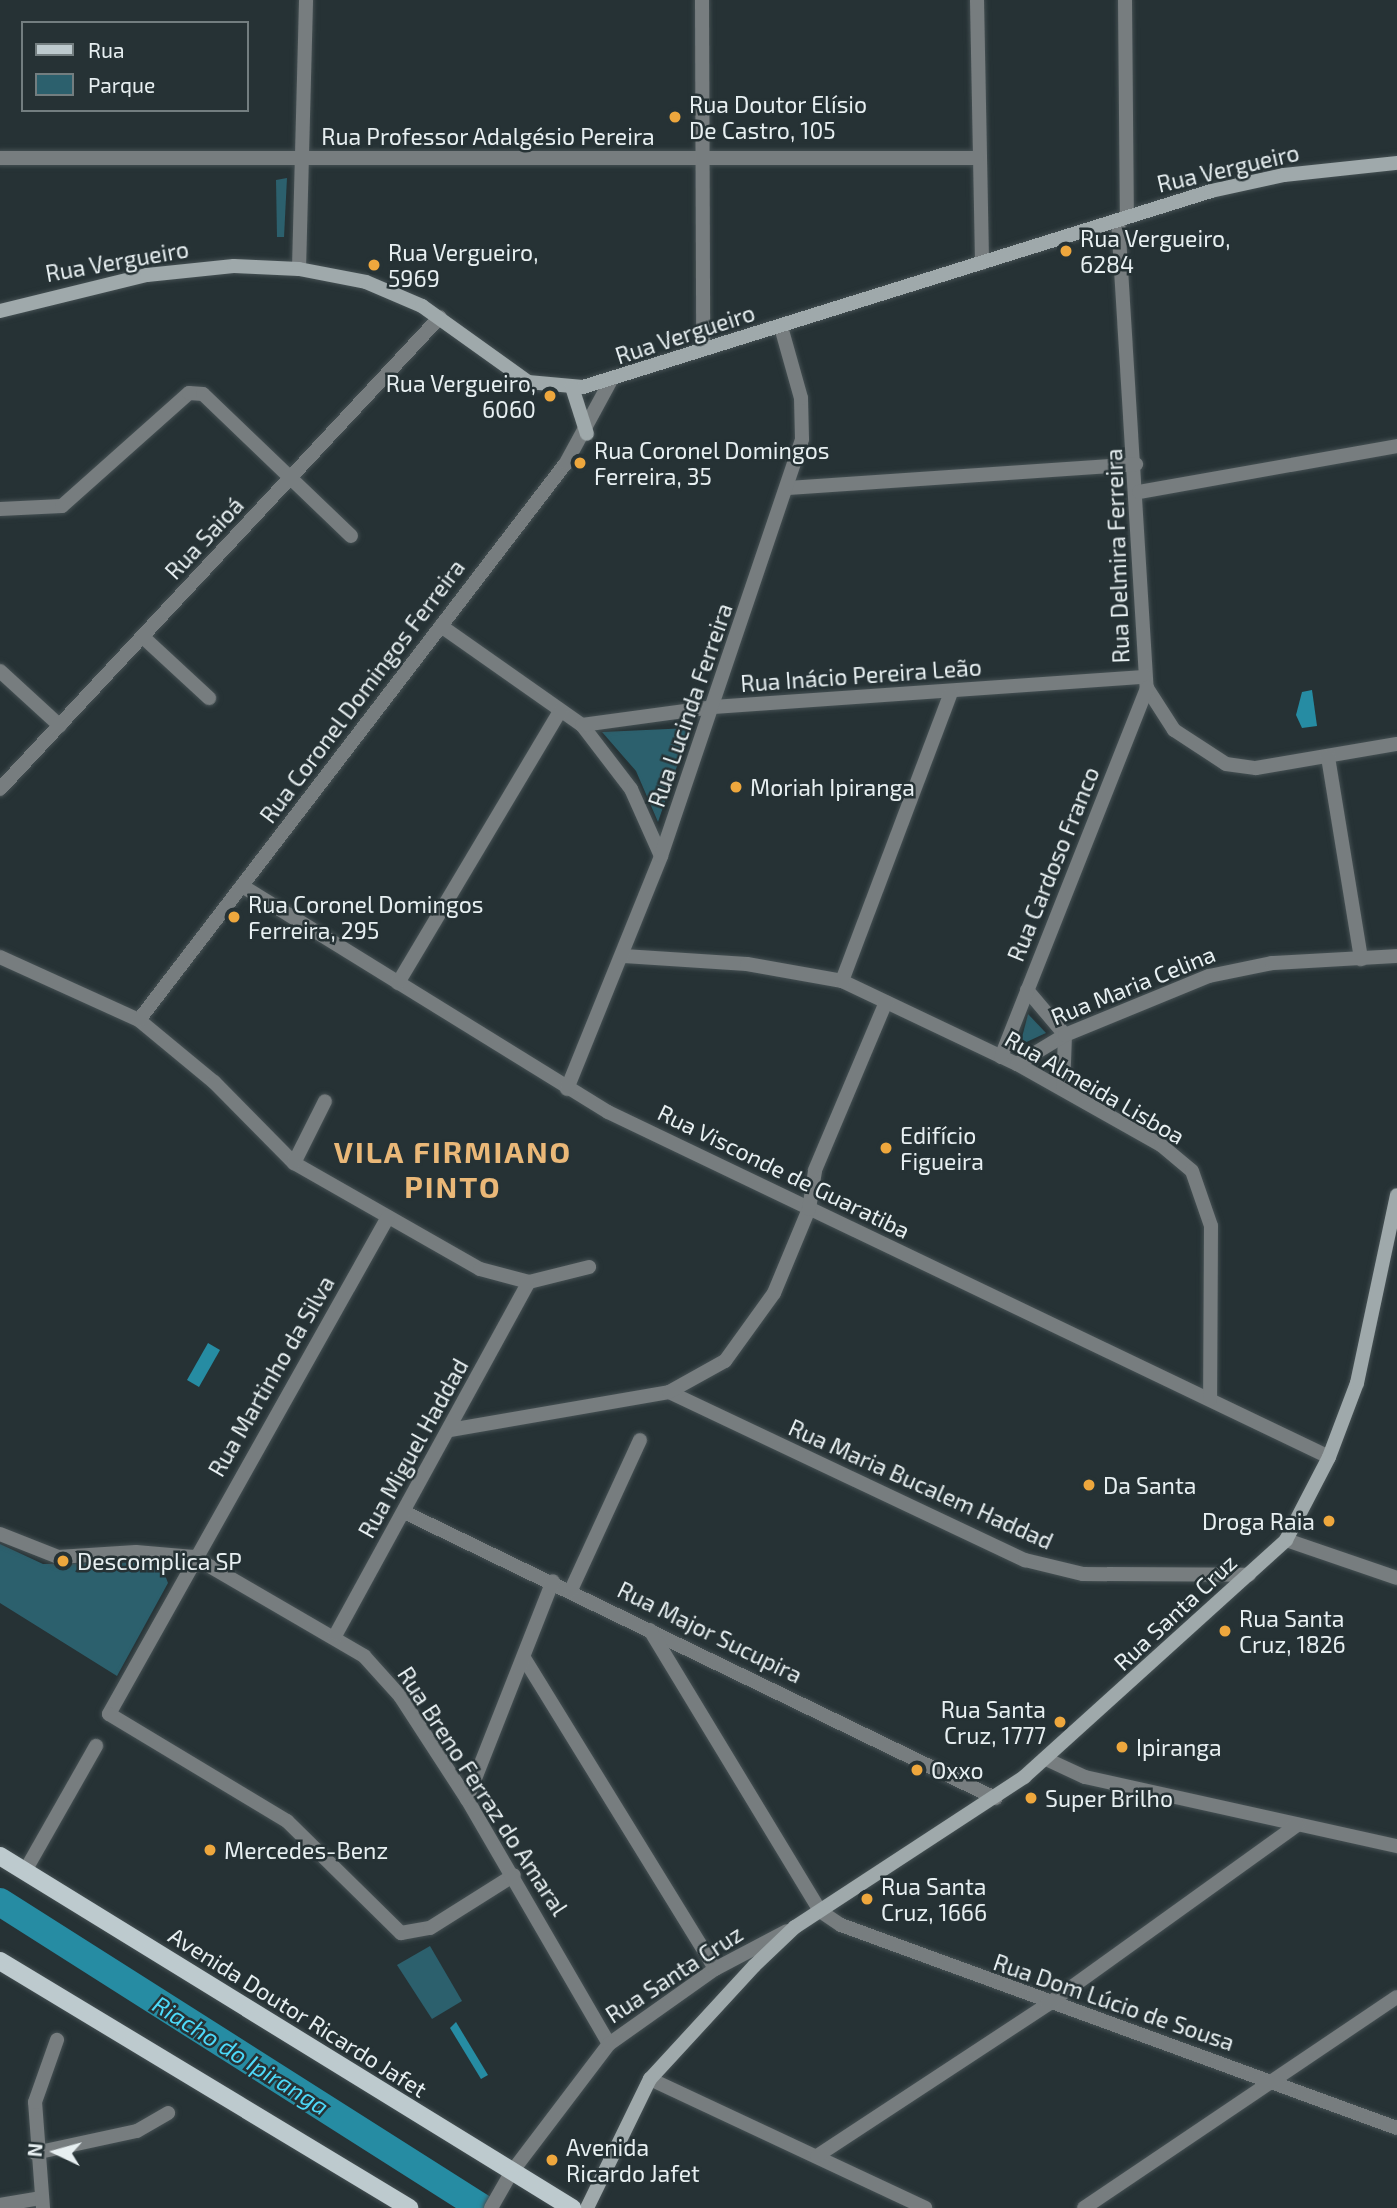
<!DOCTYPE html>
<meta charset="utf-8">
<style>
body{margin:0}
#map{position:relative;width:1397px;height:2208px;overflow:hidden;background:#263235;font-family:"Exo 2",sans-serif}
div>[style]{position:absolute}
.green>*{inset:0;background:#2c606d}
.water>*{inset:0;background:#268ca3}
.river>*{height:28px;margin:-14px;padding:0 14px;transform-origin:14px;border-radius:14px;background:#268ca3}
.roads{filter:drop-shadow(0 0 2px #455053) drop-shadow(0 0 2px #455053)}
.minor>*{height:14px;margin:-7px;padding:0 7px;transform-origin:7px;border-radius:7px;background:#777d7f}
.tertiary>*{height:14px;margin:-7px;padding:0 7px;transform-origin:7px;border-radius:7px;background:#777d7f}
.secondary>*{height:14px;margin:-7px;padding:0 7px;transform-origin:7px;border-radius:7px;background:#9fa9ab}
.primary>*{height:18px;margin:-9px;padding:0 9px;transform-origin:9px;border-radius:9px;background:#bdcace}
.dots>*{width:19px;height:19px;translate:-50% -50%;box-sizing:border-box;border:4px solid #263235;border-radius:50%}
span{translate:-50% -50%;white-space:nowrap;text-align:center;line-height:1.15;-webkit-text-stroke:5px #263235;paint-order:stroke}
.poi-label{font-size:23px;color:#e7eff1}
.left{translate:0 -50%;text-align:left}
.right{translate:-100% -50%;text-align:right}
.street-label{font-size:23px;color:#e7eff1}
.water-label{font-size:24px;color:#4dd9f9;font-style:italic}
.district-label{font-size:30px;color:#eab878;font-weight:700;letter-spacing:2px}
.legend{position:absolute;left:21px;top:21px;width:228px;height:91px;box-sizing:border-box;background:#263235;border:2px solid #737e80;margin:0;padding:9px 12px;list-style:none;font-size:21px;color:#e7eff1}
.legend li{display:flex;align-items:center;gap:14px;height:35px}
.legend b{width:35px;border:2px solid #737e80}
.north{position:absolute;left:21px;top:2117px;width:70px;height:70px;-webkit-text-stroke:5px #263235;paint-order:stroke;rotate:275deg;font-size:19px;font-weight:700;line-height:28px;text-align:center;color:#e7eff1}
.north::after{content:'';display:block;margin:auto;width:24px;height:32px;background:#e7eff1;clip-path:polygon(50% 0,100% 100%,50% 72%,0 100%)}
</style>
<div id="map">
<div class="green">
<i style="clip-path:polygon(287px 178px,284px 237px,277px 237px,276px 180px)"></i>
<i style="clip-path:polygon(690px 728px,675px 772px,658px 822px,636px 771px,602px 732px)"></i>
<i style="clip-path:polygon(1028px 1014px,1046px 1033px,1020px 1045px)"></i>
<i style="clip-path:polygon(0 1544px,43px 1564px,160px 1562px,168px 1583px,117px 1676px,0 1603px)"></i>
<i style="clip-path:polygon(430px 1946px,462px 2001px,432px 2019px,397px 1965px)"></i>
</div>
<div class="water">
<i style="clip-path:polygon(1312px 690px,1317px 726px,1302px 728px,1296px 715px,1302px 692px)"></i>
<i style="clip-path:polygon(208px 1343px,220px 1350px,199px 1387px,187px 1380px)"></i>
<i style="clip-path:polygon(456px 2022px,488px 2075px,481px 2079px,450px 2028px)"></i>
</div>
<div class="river">
<i style="left:0;top:1902px;width:571px;rotate:32.41deg"></i>
</div>
<div class="roads">
<div class="minor">
<i style="left:977px;top:0;width:263px;rotate:88.9deg"></i>
<i style="left:1125px;top:0;width:217px;rotate:89.5deg"></i>
<i style="left:0;top:158px;width:977px"></i>
<i style="left:1118px;top:220px;width:469px;rotate:86.5deg"></i>
<i style="left:1147px;top:688px;width:50px;rotate:57.3deg"></i>
<i style="left:1174px;top:730px;width:62px;rotate:33.2deg"></i>
<i style="left:1226px;top:764px;width:30px;rotate:8deg"></i>
<i style="left:1256px;top:768px;width:143px;rotate:-9.7deg"></i>
<i style="left:299px;top:269px;width:269px;rotate:-88.5deg"></i>
<i style="left:788px;top:488px;width:349px;rotate:-3.9deg"></i>
<i style="left:1139px;top:492px;width:262px;rotate:-10.1deg"></i>
<i style="left:0;top:509px;width:62px;rotate:-2.8deg"></i>
<i style="left:62px;top:506px;width:170px;rotate:-41.7deg"></i>
<i style="left:189px;top:393px;width:14px;rotate:4deg"></i>
<i style="left:203px;top:394px;width:205px;rotate:43.8deg"></i>
<i style="left:441px;top:626px;width:172px;rotate:35.1deg"></i>
<i style="left:582px;top:725px;width:81px;rotate:52.6deg"></i>
<i style="left:631px;top:789px;width:73px;rotate:65.9deg"></i>
<i style="left:143px;top:637px;width:90px;rotate:42.7deg"></i>
<i style="left:0;top:671px;width:81px;rotate:42.5deg"></i>
<i style="left:582px;top:725px;width:132px;rotate:-7.8deg"></i>
<i style="left:713px;top:707px;width:432px;rotate:-4deg"></i>
<i style="left:1328px;top:757px;width:205px;rotate:80.7deg"></i>
<i style="left:242px;top:886px;width:430px;rotate:31.7deg"></i>
<i style="left:608px;top:1112px;width:799px;rotate:25.57deg"></i>
<i style="left:624px;top:956px;width:123px;rotate:3.7deg"></i>
<i style="left:747px;top:964px;width:97px;rotate:10.1deg"></i>
<i style="left:842px;top:981px;width:194px;rotate:25.4deg"></i>
<i style="left:1017px;top:1064px;width:165px;rotate:29.4deg"></i>
<i style="left:1161px;top:1145px;width:40px;rotate:40deg"></i>
<i style="left:1192px;top:1171px;width:58px;rotate:70.9deg"></i>
<i style="left:1211px;top:1226px;width:173px;rotate:90.3deg"></i>
<i style="left:842px;top:981px;width:308px;rotate:-69.3deg"></i>
<i style="left:398px;top:983px;width:317px;rotate:-59.2deg"></i>
<i style="left:1027px;top:990px;width:59px;rotate:49.8deg"></i>
<i style="left:1065px;top:1035px;width:54px;rotate:92.1deg"></i>
<i style="left:139px;top:1020px;width:97px;rotate:39.6deg"></i>
<i style="left:214px;top:1082px;width:114px;rotate:45.4deg"></i>
<i style="left:294px;top:1163px;width:214px;rotate:29.7deg"></i>
<i style="left:480px;top:1269px;width:51px;rotate:14.9deg"></i>
<i style="left:529px;top:1282px;width:62px;rotate:-14deg"></i>
<i style="left:1001px;top:1057px;width:397px;rotate:-68.4deg"></i>
<i style="left:1017px;top:1064px;width:56px;rotate:-31.1deg"></i>
<i style="left:1065px;top:1035px;width:156px;rotate:-22.3deg"></i>
<i style="left:1209px;top:976px;width:64px;rotate:-11.7deg"></i>
<i style="left:1272px;top:963px;width:125px;rotate:-3.2deg"></i>
<i style="left:567px;top:1089px;width:251px;rotate:-68deg"></i>
<i style="left:661px;top:856px;width:440px;rotate:-71.3deg"></i>
<i style="left:802px;top:439px;width:41px;rotate:-91.4deg"></i>
<i style="left:801px;top:398px;width:74px;rotate:-105.7deg"></i>
<i style="left:294px;top:1163px;width:69px;rotate:-63.4deg"></i>
<i style="left:388px;top:1217px;width:570px;rotate:119.31deg"></i>
<i style="left:109px;top:1714px;width:208px;rotate:31deg"></i>
<i style="left:287px;top:1821px;width:160px;rotate:44.5deg"></i>
<i style="left:401px;top:1933px;width:29px;rotate:-10deg"></i>
<i style="left:430px;top:1928px;width:99px;rotate:-32.2deg"></i>
<i style="left:669px;top:1392px;width:394px;rotate:25.3deg"></i>
<i style="left:1025px;top:1560px;width:60px;rotate:13.6deg"></i>
<i style="left:1083px;top:1574px;width:166px;rotate:0.3deg"></i>
<i style="left:450px;top:1430px;width:222px;rotate:-9.8deg"></i>
<i style="left:669px;top:1392px;width:64px;rotate:-29deg"></i>
<i style="left:725px;top:1361px;width:84px;rotate:-54.2deg"></i>
<i style="left:774px;top:1293px;width:91px;rotate:-67.4deg"></i>
<i style="left:809px;top:1209px;width:39px;rotate:-81deg"></i>
<i style="left:815px;top:1170px;width:182px;rotate:-67.1deg"></i>
<i style="left:404px;top:1512px;width:657px;rotate:25.82deg"></i>
<i style="left:0;top:1534px;width:62px;rotate:21.6deg"></i>
<i style="left:58px;top:1557px;width:78px;rotate:-3.7deg"></i>
<i style="left:136px;top:1552px;width:58px;rotate:4.9deg"></i>
<i style="left:194px;top:1557px;width:197px;rotate:30.2deg"></i>
<i style="left:364px;top:1656px;width:54px;rotate:48deg"></i>
<i style="left:400px;top:1696px;width:123px;rotate:57deg"></i>
<i style="left:467px;top:1799px;width:283px;rotate:59.9deg"></i>
<i style="left:1286px;top:1540px;width:117px;rotate:18.9deg"></i>
<i style="left:571px;top:1590px;width:165px;rotate:-65.3deg"></i>
<i style="left:650px;top:1630px;width:328px;rotate:58.8deg"></i>
<i style="left:820px;top:1911px;width:25px;rotate:34deg"></i>
<i style="left:841px;top:1925px;width:592px;rotate:20.06deg"></i>
<i style="left:336px;top:1634px;width:401px;rotate:-61.3deg"></i>
<i style="left:524px;top:1658px;width:365px;rotate:58.4deg"></i>
<i style="left:1046px;top:1759px;width:43px;rotate:24.8deg"></i>
<i style="left:1085px;top:1777px;width:320px;rotate:12.5deg"></i>
<i style="left:467px;top:1799px;width:234px;rotate:-68.5deg"></i>
<i style="left:25px;top:1871px;width:144px;rotate:-60.4deg"></i>
<i style="left:650px;top:2079px;width:304px;rotate:25.1deg"></i>
<i style="left:35px;top:2153px;width:104px;rotate:-12.2deg"></i>
<i style="left:137px;top:2131px;width:36px;rotate:-30deg"></i>
<i style="left:817px;top:2156px;width:277px;rotate:-33.3deg"></i>
<i style="left:1048px;top:2004px;width:307px;rotate:-35.7deg"></i>
<i style="left:511px;top:2173px;width:162px;rotate:-52.8deg"></i>
<i style="left:609px;top:2044px;width:130px;rotate:-35.3deg"></i>
<i style="left:715px;top:1969px;width:81px;rotate:-27.8deg"></i>
<i style="left:0;top:2205px;width:42px;rotate:-9.7deg"></i>
<i style="left:43px;top:2208px;width:106px;rotate:-94.3deg"></i>
<i style="left:35px;top:2102px;width:66px;rotate:-70.5deg"></i>
<i style="left:1084px;top:2208px;width:377px;rotate:-34deg"></i>
</div>
<div class="tertiary">
<i style="left:702px;top:0;width:348px;rotate:89.8deg"></i>
<i style="left:0;top:789px;width:645px;rotate:-47.01deg"></i>
<i style="left:0;top:957px;width:153px;rotate:24.4deg"></i>
<i style="left:139px;top:1020px;width:702px;rotate:-52.53deg"></i>
<i style="left:566px;top:463px;width:92px;rotate:-61.5deg"></i>
<i style="left:491px;top:2208px;width:40px;rotate:-60.3deg"></i>
</div>
<div class="secondary">
<i style="left:0;top:311px;width:151px;rotate:-13.8deg"></i>
<i style="left:147px;top:275px;width:87px;rotate:-5.9deg"></i>
<i style="left:234px;top:266px;width:65px;rotate:2.6deg"></i>
<i style="left:299px;top:269px;width:68px;rotate:11deg"></i>
<i style="left:366px;top:282px;width:61px;rotate:23.2deg"></i>
<i style="left:422px;top:306px;width:130px;rotate:35.6deg"></i>
<i style="left:528px;top:382px;width:55px;rotate:5.2deg"></i>
<i style="left:583px;top:387px;width:658px;rotate:-17.33deg"></i>
<i style="left:1211px;top:191px;width:75px;rotate:-12.4deg"></i>
<i style="left:1284px;top:175px;width:114px;rotate:-6.1deg"></i>
<i style="left:572px;top:387px;width:49px;rotate:72.3deg"></i>
<i style="left:587px;top:2208px;width:144px;rotate:-64deg"></i>
<i style="left:650px;top:2079px;width:154px;rotate:-47.4deg"></i>
<i style="left:754px;top:1966px;width:57px;rotate:-43.6deg"></i>
<i style="left:795px;top:1927px;width:274px;rotate:-33.2deg"></i>
<i style="left:1024px;top:1777px;width:353px;rotate:-42.1deg"></i>
<i style="left:1286px;top:1540px;width:93px;rotate:-62.6deg"></i>
<i style="left:1329px;top:1457px;width:79px;rotate:-69.3deg"></i>
<i style="left:1357px;top:1383px;width:192px;rotate:-78deg"></i>
</div>
<div class="primary">
<i style="left:0;top:1856px;width:672px;rotate:31.61deg"></i>
<i style="left:0;top:1961px;width:478px;rotate:31.1deg"></i>
</div>
</div>
<div class="dots">
<i style="left:675px;top:117px;background:#eea73d"></i>
<i style="left:1066px;top:251px;background:#eea73d"></i>
<i style="left:374px;top:265px;background:#eea73d"></i>
<i style="left:550px;top:396px;background:#eea73d"></i>
<i style="left:580px;top:463px;background:#eea73d"></i>
<i style="left:736px;top:787px;background:#eea73d"></i>
<i style="left:234px;top:917px;background:#eea73d"></i>
<i style="left:886px;top:1148px;background:#eea73d"></i>
<i style="left:1089px;top:1485px;background:#eea73d"></i>
<i style="left:1329px;top:1521px;background:#eea73d"></i>
<i style="left:63px;top:1561px;background:#eea73d"></i>
<i style="left:1225px;top:1631px;background:#eea73d"></i>
<i style="left:1060px;top:1722px;background:#eea73d"></i>
<i style="left:1122px;top:1747px;background:#eea73d"></i>
<i style="left:917px;top:1770px;background:#eea73d"></i>
<i style="left:1031px;top:1798px;background:#eea73d"></i>
<i style="left:210px;top:1850px;background:#eea73d"></i>
<i style="left:867px;top:1899px;background:#eea73d"></i>
<i style="left:552px;top:2160px;background:#eea73d"></i>
</div>
<div class="poi-label">
<span class="left" style="left:689px;top:117px">Rua Doutor Elísio<br>De Castro, 105</span>
<span class="left" style="left:1080px;top:251px">Rua Vergueiro,<br>6284</span>
<span class="left" style="left:388px;top:265px">Rua Vergueiro,<br>5969</span>
<span class="right" style="left:536px;top:396px">Rua Vergueiro,<br>6060</span>
<span class="left" style="left:594px;top:463px">Rua Coronel Domingos<br>Ferreira, 35</span>
<span class="left" style="left:750px;top:787px">Moriah Ipiranga</span>
<span class="left" style="left:248px;top:917px">Rua Coronel Domingos<br>Ferreira, 295</span>
<span class="left" style="left:900px;top:1148px">Edifício<br>Figueira</span>
<span class="left" style="left:1103px;top:1485px">Da Santa</span>
<span class="right" style="left:1315px;top:1521px">Droga Raia</span>
<span class="left" style="left:77px;top:1561px">Descomplica SP</span>
<span class="left" style="left:1239px;top:1631px">Rua Santa<br>Cruz, 1826</span>
<span class="right" style="left:1046px;top:1722px">Rua Santa<br>Cruz, 1777</span>
<span class="left" style="left:1136px;top:1747px">Ipiranga</span>
<span class="left" style="left:931px;top:1770px">Oxxo</span>
<span class="left" style="left:1045px;top:1798px">Super Brilho</span>
<span class="left" style="left:224px;top:1850px">Mercedes-Benz</span>
<span class="left" style="left:881px;top:1899px">Rua Santa<br>Cruz, 1666</span>
<span class="left" style="left:566px;top:2160px">Avenida<br>Ricardo Jafet</span>
</div>
<div class="street-label">
<span style="left:488px;top:136px">Rua Professor Adalgésio Pereira</span>
<span style="left:1228px;top:168px;rotate:-13deg">Rua Vergueiro</span>
<span style="left:117px;top:261px;rotate:-10deg">Rua Vergueiro</span>
<span style="left:685px;top:334px;rotate:-18deg">Rua Vergueiro</span>
<span style="left:204px;top:538px;rotate:-47deg">Rua Saioá</span>
<span style="left:1117px;top:556px;rotate:-92deg">Rua Delmira Ferreira</span>
<span style="left:861px;top:675px;rotate:-4deg">Rua Inácio Pereira Leão</span>
<span style="left:362px;top:691px;rotate:-53deg">Rua Coronel Domingos Ferreira</span>
<span style="left:690px;top:705px;rotate:-71deg">Rua Lucinda Ferreira</span>
<span style="left:1053px;top:864px;rotate:-68deg">Rua Cardoso Franco</span>
<span style="left:1133px;top:985px;rotate:-22deg">Rua Maria Celina</span>
<span style="left:1095px;top:1087px;rotate:30deg">Rua Almeida Lisboa</span>
<span style="left:784px;top:1171px;rotate:26deg">Rua Visconde de Guaratiba</span>
<span style="left:271px;top:1376px;rotate:-60deg">Rua Martinho da Silva</span>
<span style="left:413px;top:1448px;rotate:-61deg">Rua Miguel Haddad</span>
<span style="left:921px;top:1484px;rotate:24deg">Rua Maria Bucalem Haddad</span>
<span style="left:1175px;top:1612px;rotate:-43deg">Rua Santa Cruz</span>
<span style="left:710px;top:1632px;rotate:26deg">Rua Major Sucupira</span>
<span style="left:483px;top:1791px;rotate:57deg">Rua Breno Ferraz do Amaral</span>
<span style="left:674px;top:1974px;rotate:-33deg">Rua Santa Cruz</span>
<span style="left:1114px;top:2002px;rotate:19deg">Rua Dom Lúcio de Sousa</span>
<span style="left:298px;top:2012px;rotate:32deg">Avenida Doutor Ricardo Jafet</span>
</div>
<div class="water-label">
<span style="left:241px;top:2055px;rotate:32deg">Riacho do Ipiranga</span>
</div>
<div class="district-label">
<span style="left:453px;top:1168px">VILA FIRMIANO<br>PINTO</span>
</div>
<ul class="legend">
<li><b style="height:9px;background:#bdcace"></b>Rua</li>
<li><b style="height:19px;background:#2c606d"></b>Parque</li>
</ul>
<div class="north">N</div>
</div>
